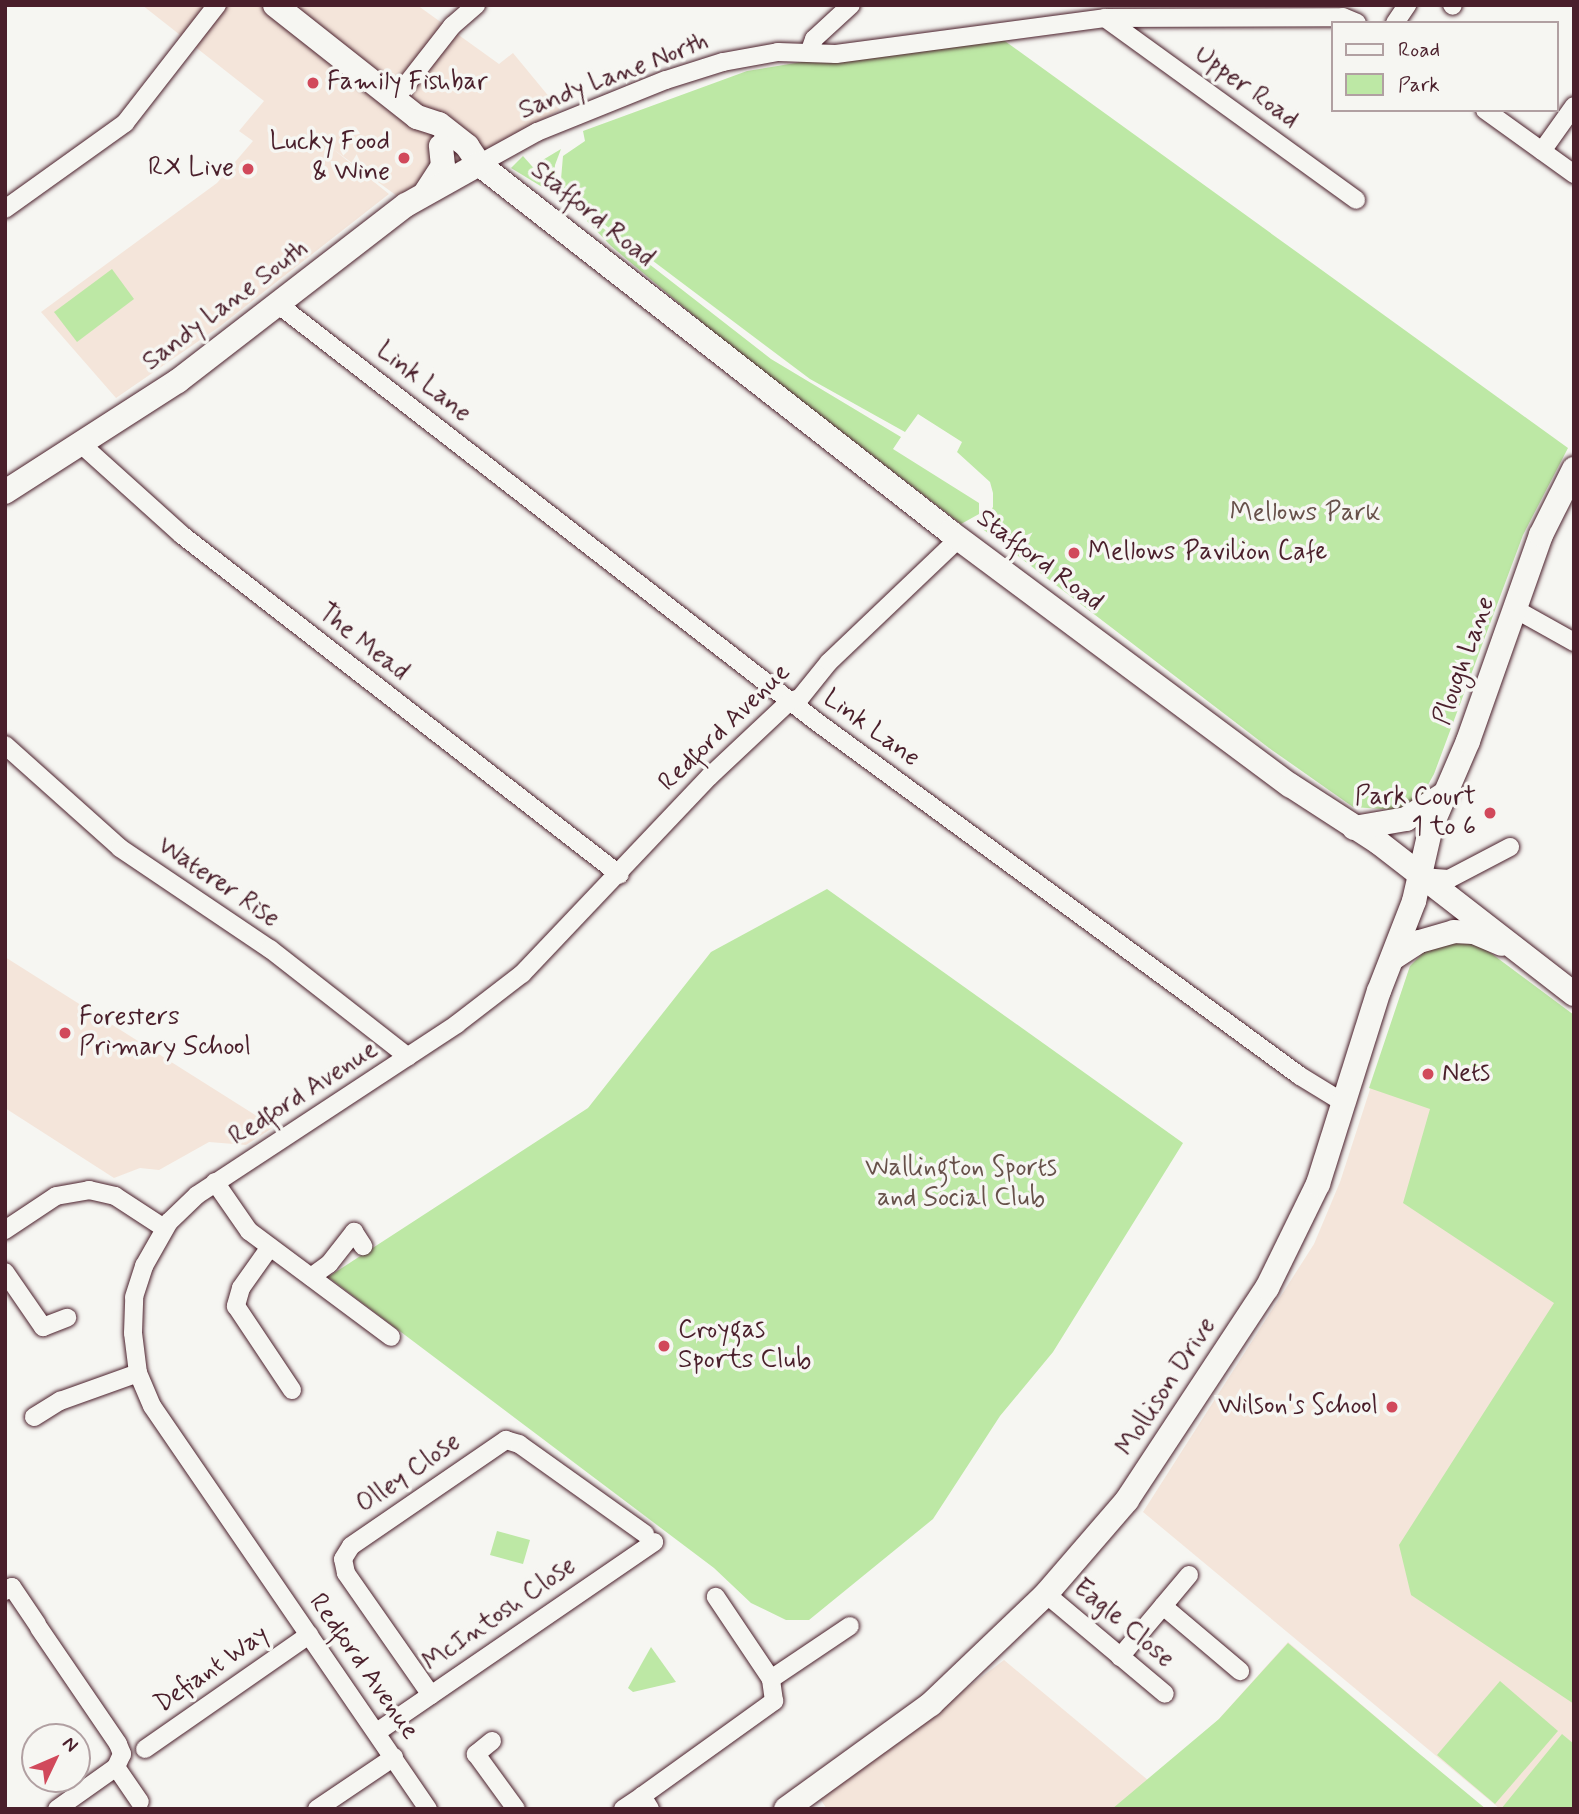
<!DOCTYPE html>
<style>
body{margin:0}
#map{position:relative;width:1579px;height:1814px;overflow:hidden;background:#f6f6f2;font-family:Mynerve,sans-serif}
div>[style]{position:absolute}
.built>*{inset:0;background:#f4e5da}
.green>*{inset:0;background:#bde8a5}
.roads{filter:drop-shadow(0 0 2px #4a1f2b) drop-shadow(0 0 2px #4a1f2b)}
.minor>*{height:18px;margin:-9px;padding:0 9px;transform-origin:9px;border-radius:9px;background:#f6f6f2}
.tertiary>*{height:23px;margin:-11.5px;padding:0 11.5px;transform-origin:11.5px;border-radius:11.5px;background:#f6f6f2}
.secondary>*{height:24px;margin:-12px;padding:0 12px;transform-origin:12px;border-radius:12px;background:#f6f6f2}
.dots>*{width:19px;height:19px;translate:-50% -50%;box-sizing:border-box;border:4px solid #f6f6f2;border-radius:50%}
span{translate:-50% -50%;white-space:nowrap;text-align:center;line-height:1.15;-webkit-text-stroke:7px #f6f6f2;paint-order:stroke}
.street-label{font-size:26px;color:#4a1f2b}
.poi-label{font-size:26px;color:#4a1f2b}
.left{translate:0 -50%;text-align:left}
.right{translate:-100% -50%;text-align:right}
.park-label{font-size:26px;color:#67514a}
.frame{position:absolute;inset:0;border:7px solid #4a1f2b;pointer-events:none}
.legend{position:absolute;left:1331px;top:21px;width:228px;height:91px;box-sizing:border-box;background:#f6f6f2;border:2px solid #b1a0a2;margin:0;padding:9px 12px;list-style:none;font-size:21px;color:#4a1f2b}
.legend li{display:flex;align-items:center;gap:14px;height:35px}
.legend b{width:35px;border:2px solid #b1a0a2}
.north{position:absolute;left:21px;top:1723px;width:70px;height:70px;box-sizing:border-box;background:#f6f6f2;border:2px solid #b1a0a2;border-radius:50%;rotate:46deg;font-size:19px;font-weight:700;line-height:28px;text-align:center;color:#4a1f2b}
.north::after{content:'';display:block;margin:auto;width:24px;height:32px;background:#d1495b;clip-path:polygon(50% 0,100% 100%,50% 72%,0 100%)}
</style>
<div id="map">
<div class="built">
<i style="clip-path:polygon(142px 5px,417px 5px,499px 64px,513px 53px,560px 110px,397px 196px,333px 149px,389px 194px,219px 327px,116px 398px,41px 312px,217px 183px,253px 141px,239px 131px,264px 101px)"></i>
<i style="clip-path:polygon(5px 957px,274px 1127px,246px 1145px,209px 1142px,159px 1170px,140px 1168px,114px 1178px,5px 1108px)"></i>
<i style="clip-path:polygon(1410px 966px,1574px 1015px,1574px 1809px,1500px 1809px,1143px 1512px,1314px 1244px,1340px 1182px)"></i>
<i style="clip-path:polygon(1288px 1642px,1410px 1746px,1342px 1809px,827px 1809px,820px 1799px,1004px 1660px,1149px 1781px,1218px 1720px)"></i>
</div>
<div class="green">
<i style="clip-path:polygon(991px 31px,1568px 448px,1523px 535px,1434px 774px,1419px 801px,1397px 810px,1353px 807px,1269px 748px,980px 527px,993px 507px,993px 493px,990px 482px,957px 452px,962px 442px,918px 414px,905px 432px,810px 379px,560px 191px,563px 156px,585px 141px,583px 131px,747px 71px)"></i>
<i style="clip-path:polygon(561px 149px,555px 165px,554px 183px,536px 164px)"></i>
<i style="clip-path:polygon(523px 156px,553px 190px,552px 193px,511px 168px)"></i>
<i style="clip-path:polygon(590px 218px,771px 359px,901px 437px,893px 449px,979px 503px,979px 514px,961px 524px,724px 341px,611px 246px,587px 221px)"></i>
<i style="clip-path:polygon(112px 269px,134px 299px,77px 342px,54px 312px)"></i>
<i style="clip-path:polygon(827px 889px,1183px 1143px,1053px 1352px,1000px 1416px,933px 1519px,809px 1620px,786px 1620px,751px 1603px,714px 1568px,328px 1277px,588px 1108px,711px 952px)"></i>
<i style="clip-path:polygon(1456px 938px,1480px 945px,1574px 1015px,1574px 1704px,1411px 1595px,1399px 1545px,1554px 1303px,1403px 1203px,1430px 1109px,1369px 1088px,1410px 966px,1427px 949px)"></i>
<i style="clip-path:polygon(497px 1531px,530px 1540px,523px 1564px,490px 1555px)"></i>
<i style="clip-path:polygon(1288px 1643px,1410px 1746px,1486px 1809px,1112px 1809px,1219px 1719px)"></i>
<i style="clip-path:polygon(651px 1647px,676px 1682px,633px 1692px,628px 1688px)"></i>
<i style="clip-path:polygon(1500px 1681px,1558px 1731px,1495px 1804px,1437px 1755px)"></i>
<i style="clip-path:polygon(1562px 1734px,1574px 1744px,1574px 1809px,1501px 1809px)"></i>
</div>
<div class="roads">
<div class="minor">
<i style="left:1452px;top:5px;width:1px;rotate:45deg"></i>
<i style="left:1105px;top:18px;width:310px;rotate:35.9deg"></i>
<i style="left:1395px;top:23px;width:22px;rotate:-56deg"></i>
<i style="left:809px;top:53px;width:15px;rotate:-70deg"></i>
<i style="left:814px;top:39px;width:50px;rotate:-42.6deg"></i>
<i style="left:395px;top:99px;width:93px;rotate:-52deg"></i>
<i style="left:452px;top:26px;width:32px;rotate:-41deg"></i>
<i style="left:1485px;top:110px;width:110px;rotate:35.7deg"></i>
<i style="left:1542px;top:151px;width:55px;rotate:-54.6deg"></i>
<i style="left:479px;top:164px;width:66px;rotate:-28.9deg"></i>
<i style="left:537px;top:132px;width:139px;rotate:-22deg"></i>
<i style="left:666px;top:80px;width:60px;rotate:-17.5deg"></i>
<i style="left:723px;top:62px;width:56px;rotate:-10.3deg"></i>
<i style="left:778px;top:52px;width:58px;rotate:2deg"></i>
<i style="left:836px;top:54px;width:271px;rotate:-7.6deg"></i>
<i style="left:1105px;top:18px;width:238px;rotate:-0.2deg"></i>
<i style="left:1343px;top:17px;width:15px;rotate:23deg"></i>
<i style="left:5px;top:209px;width:148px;rotate:-35.6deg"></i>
<i style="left:125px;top:123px;width:150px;rotate:-52.1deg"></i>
<i style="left:279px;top:305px;width:681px;rotate:37.78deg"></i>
<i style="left:817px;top:722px;width:599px;rotate:36.24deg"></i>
<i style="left:1300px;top:1076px;width:52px;rotate:31.5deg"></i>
<i style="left:81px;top:444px;width:136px;rotate:42deg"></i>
<i style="left:182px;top:535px;width:554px;rotate:37.82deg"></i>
<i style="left:1515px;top:609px;width:68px;rotate:29.2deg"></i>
<i style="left:5px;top:745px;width:154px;rotate:41.8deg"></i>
<i style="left:120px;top:848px;width:181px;rotate:34deg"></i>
<i style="left:270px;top:949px;width:175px;rotate:38deg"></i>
<i style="left:1421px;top:877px;width:28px;rotate:4deg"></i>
<i style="left:1449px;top:879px;width:69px;rotate:-27.7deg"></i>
<i style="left:215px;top:1182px;width:60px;rotate:55.2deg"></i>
<i style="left:249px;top:1231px;width:177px;rotate:36.7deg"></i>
<i style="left:5px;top:1230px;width:61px;rotate:-33.7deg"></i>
<i style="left:56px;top:1196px;width:34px;rotate:-10deg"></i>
<i style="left:89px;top:1190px;width:27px;rotate:13deg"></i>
<i style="left:115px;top:1196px;width:59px;rotate:33.1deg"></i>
<i style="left:270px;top:1247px;width:50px;rotate:125.3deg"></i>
<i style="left:241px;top:1288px;width:19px;rotate:106deg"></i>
<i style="left:236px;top:1306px;width:101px;rotate:56.3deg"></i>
<i style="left:5px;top:1272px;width:67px;rotate:55.4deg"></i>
<i style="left:43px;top:1327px;width:26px;rotate:-21deg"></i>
<i style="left:311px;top:1277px;width:22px;rotate:-36deg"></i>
<i style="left:329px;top:1264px;width:41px;rotate:-52deg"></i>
<i style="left:354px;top:1232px;width:17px;rotate:57deg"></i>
<i style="left:34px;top:1417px;width:31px;rotate:-32deg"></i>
<i style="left:60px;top:1401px;width:83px;rotate:-19.7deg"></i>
<i style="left:1189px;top:1575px;width:40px;rotate:130deg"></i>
<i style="left:1163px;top:1606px;width:101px;rotate:40.2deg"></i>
<i style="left:5px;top:1591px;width:8px;rotate:-30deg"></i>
<i style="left:12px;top:1587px;width:45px;rotate:56deg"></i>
<i style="left:1046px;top:1594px;width:155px;rotate:40deg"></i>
<i style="left:39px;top:1628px;width:140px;rotate:55.7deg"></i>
<i style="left:118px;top:1744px;width:11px;rotate:68deg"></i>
<i style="left:122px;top:1754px;width:14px;rotate:115deg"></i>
<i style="left:116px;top:1767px;width:42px;rotate:55.6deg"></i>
<i style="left:1120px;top:1657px;width:67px;rotate:-49.9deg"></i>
<i style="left:771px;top:1679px;width:95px;rotate:-33.9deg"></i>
<i style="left:431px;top:1695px;width:149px;rotate:-124.9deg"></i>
<i style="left:346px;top:1573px;width:14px;rotate:-102deg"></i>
<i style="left:343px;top:1559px;width:15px;rotate:-58deg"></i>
<i style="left:351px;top:1546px;width:188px;rotate:-34.4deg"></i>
<i style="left:506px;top:1440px;width:14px;rotate:17deg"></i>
<i style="left:519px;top:1444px;width:155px;rotate:35.5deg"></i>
<i style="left:377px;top:1732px;width:336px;rotate:-34.4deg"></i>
<i style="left:492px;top:1741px;width:21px;rotate:141deg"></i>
<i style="left:476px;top:1754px;width:68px;rotate:54deg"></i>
<i style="left:145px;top:1749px;width:200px;rotate:-34.8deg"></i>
<i style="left:642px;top:1796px;width:163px;rotate:-35.7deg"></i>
<i style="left:774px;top:1701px;width:22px;rotate:-98deg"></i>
<i style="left:771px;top:1679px;width:99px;rotate:-123.9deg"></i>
<i style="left:57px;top:1809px;width:72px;rotate:-35.4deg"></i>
<i style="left:317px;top:1809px;width:93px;rotate:-34deg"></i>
<i style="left:428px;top:1809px;width:488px;rotate:-124.4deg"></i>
<i style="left:152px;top:1406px;width:36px;rotate:-113deg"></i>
<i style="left:138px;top:1373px;width:40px;rotate:-97.1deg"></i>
<i style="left:133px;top:1333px;width:36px;rotate:-88deg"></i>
<i style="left:134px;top:1297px;width:33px;rotate:-72deg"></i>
<i style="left:144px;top:1266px;width:51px;rotate:-60.4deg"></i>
<i style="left:169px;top:1222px;width:39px;rotate:-44deg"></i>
<i style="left:197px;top:1195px;width:311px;rotate:-33.3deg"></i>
<i style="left:457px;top:1024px;width:82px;rotate:-37.6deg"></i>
<i style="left:522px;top:974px;width:272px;rotate:-46.5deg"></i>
<i style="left:709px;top:777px;width:111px;rotate:-43.2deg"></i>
<i style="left:790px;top:701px;width:10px;rotate:-17deg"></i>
<i style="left:800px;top:698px;width:46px;rotate:-51.1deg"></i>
<i style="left:829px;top:662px;width:180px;rotate:-43.6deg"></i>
<i style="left:623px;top:1809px;width:23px;rotate:-34deg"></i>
<i style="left:642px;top:1796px;width:15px;rotate:58deg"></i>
</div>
<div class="tertiary">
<i style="left:1391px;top:959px;width:33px;rotate:-33deg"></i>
<i style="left:1419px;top:941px;width:35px;rotate:-16deg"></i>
<i style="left:1453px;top:931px;width:20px;rotate:3deg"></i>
<i style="left:1473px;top:932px;width:30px;rotate:23deg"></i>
</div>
<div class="secondary">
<i style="left:275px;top:5px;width:181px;rotate:38.3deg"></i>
<i style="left:417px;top:117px;width:23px;rotate:18deg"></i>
<i style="left:439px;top:124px;width:36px;rotate:38deg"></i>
<i style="left:467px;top:146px;width:22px;rotate:56deg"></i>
<i style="left:479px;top:164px;width:598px;rotate:38deg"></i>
<i style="left:950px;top:532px;width:424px;rotate:36.7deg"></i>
<i style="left:1290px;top:785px;width:105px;rotate:32.9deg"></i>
<i style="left:1378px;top:842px;width:248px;rotate:37.8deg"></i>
<i style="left:426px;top:192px;width:31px;rotate:-57deg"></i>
<i style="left:443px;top:166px;width:20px;rotate:-96deg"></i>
<i style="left:5px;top:492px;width:206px;rotate:-32.7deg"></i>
<i style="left:178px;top:381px;width:288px;rotate:-37.7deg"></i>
<i style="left:406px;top:205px;width:84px;rotate:-29.3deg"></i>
<i style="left:1354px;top:828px;width:53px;rotate:-9.8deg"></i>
<i style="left:1406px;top:819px;width:48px;rotate:-33deg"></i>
<i style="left:786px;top:1809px;width:179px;rotate:-35.9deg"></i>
<i style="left:931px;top:1704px;width:159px;rotate:-43.7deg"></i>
<i style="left:1046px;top:1594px;width:124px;rotate:-49.2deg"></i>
<i style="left:1127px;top:1500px;width:254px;rotate:-56.6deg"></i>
<i style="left:1267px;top:1288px;width:116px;rotate:-63.9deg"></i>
<i style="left:1318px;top:1184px;width:202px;rotate:-72.5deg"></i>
<i style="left:1379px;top:991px;width:97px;rotate:-68.7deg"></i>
<i style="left:1414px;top:901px;width:76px;rotate:-77.1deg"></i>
<i style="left:1431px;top:827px;width:94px;rotate:-66.7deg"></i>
<i style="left:1468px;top:741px;width:219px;rotate:-70.5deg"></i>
<i style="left:1541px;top:535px;width:74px;rotate:-63.4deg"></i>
</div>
</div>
<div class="dots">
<i style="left:313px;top:83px;background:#d1495b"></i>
<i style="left:404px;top:158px;background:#d1495b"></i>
<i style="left:248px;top:169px;background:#d1495b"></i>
<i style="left:1074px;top:553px;background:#d1495b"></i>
<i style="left:1490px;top:813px;background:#d1495b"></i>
<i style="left:65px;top:1033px;background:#d1495b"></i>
<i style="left:1428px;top:1074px;background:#d1495b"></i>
<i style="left:664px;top:1346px;background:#d1495b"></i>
<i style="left:1392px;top:1407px;background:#d1495b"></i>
</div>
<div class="street-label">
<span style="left:614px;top:77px;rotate:-21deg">Sandy Lane North</span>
<span style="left:1246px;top:88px;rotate:36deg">Upper Road</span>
<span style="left:592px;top:215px;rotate:39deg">Stafford Road</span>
<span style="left:226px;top:306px;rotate:-37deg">Sandy Lane South</span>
<span style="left:423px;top:383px;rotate:38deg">Link Lane</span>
<span style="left:1039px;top:561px;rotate:37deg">Stafford Road</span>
<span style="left:363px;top:643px;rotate:38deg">The Mead</span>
<span style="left:1465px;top:661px;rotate:-70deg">Plough Lane</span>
<span style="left:725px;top:728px;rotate:-44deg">Redford Avenue</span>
<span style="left:871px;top:729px;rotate:36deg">Link Lane</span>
<span style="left:218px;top:883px;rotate:34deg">Waterer Rise</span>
<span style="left:304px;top:1094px;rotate:-33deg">Redford Avenue</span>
<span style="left:1167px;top:1387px;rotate:-57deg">Mollison Drive</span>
<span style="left:409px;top:1474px;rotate:-35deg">Olley Close</span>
<span style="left:500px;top:1615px;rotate:-35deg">McIntosh Close</span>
<span style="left:1123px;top:1624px;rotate:40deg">Eagle Close</span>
<span style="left:363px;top:1667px;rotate:55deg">Redford Avenue</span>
<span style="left:212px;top:1670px;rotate:-35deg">Defiant Way</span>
</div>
<div class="poi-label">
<span class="left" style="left:327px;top:83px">Family Fishbar</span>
<span class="right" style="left:390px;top:158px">Lucky Food<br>&amp; Wine</span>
<span class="right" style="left:234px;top:169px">RX Live</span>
<span class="left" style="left:1088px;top:553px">Mellows Pavilion Cafe</span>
<span class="right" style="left:1476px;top:813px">Park Court<br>1 to 6</span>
<span class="left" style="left:79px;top:1033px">Foresters<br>Primary School</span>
<span class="left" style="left:1442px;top:1074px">Nets</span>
<span class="left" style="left:678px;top:1346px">Croygas<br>Sports Club</span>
<span class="right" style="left:1378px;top:1407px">Wilson's School</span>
</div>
<div class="park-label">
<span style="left:1305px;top:514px">Mellows Park</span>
<span style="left:961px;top:1184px">Wallington Sports<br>and Social Club</span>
</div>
<div class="frame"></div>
<ul class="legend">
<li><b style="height:9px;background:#f6f6f2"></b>Road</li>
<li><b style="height:19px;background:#bde8a5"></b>Park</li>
</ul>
<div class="north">N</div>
</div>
